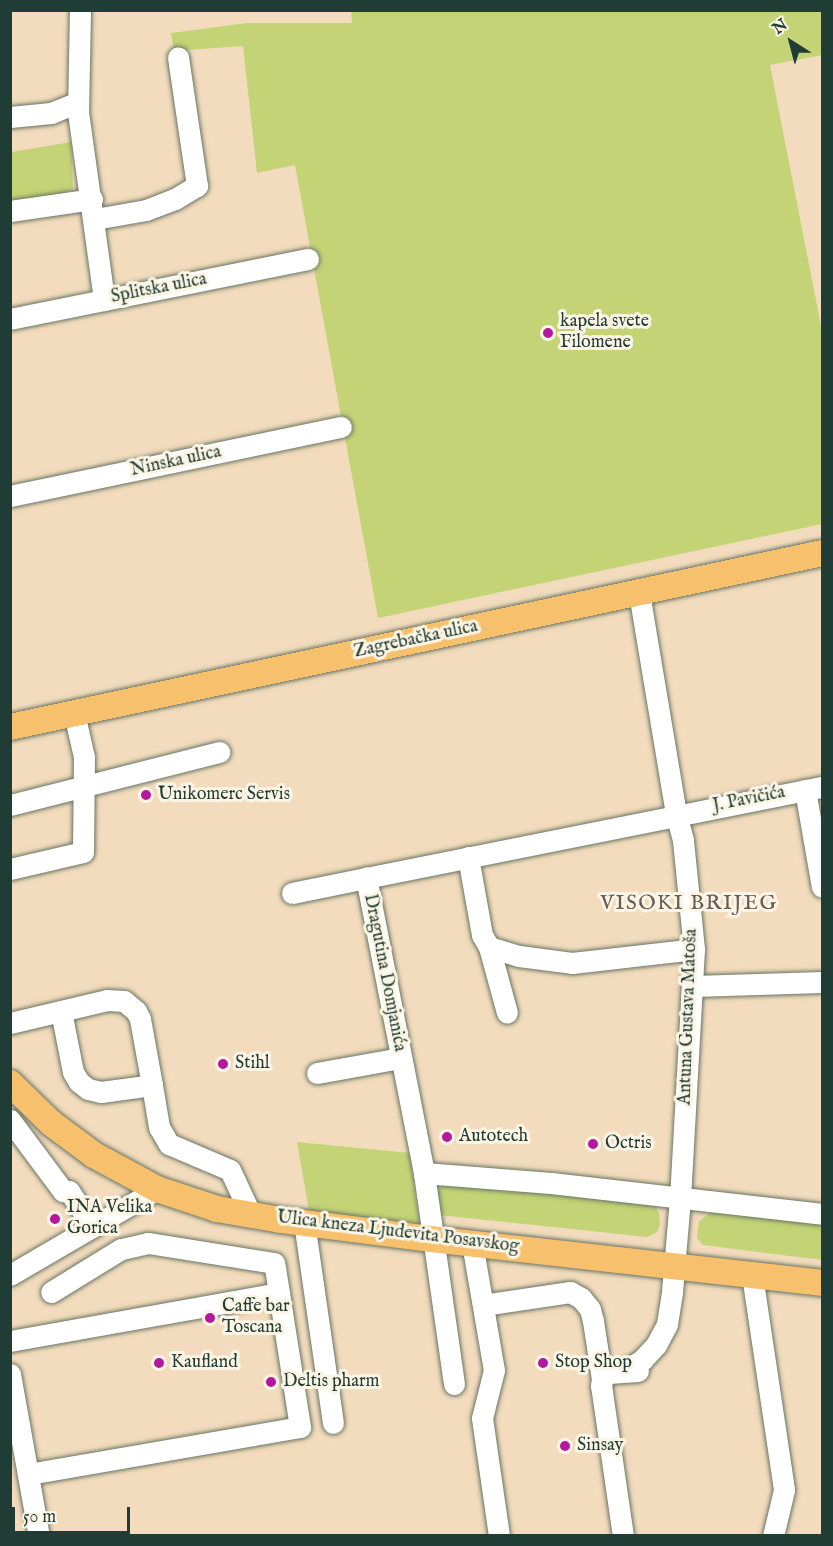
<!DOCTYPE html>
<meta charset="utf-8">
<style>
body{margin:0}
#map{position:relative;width:833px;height:1546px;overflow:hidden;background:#f3dcbd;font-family:"IM FELL English",serif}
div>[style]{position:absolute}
.green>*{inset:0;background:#c4d375}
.roads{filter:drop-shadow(0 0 2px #697564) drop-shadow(0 0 2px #697564)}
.minor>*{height:21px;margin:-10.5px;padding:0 10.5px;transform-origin:10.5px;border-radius:10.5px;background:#fff}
.major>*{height:26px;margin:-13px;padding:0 13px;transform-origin:13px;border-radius:13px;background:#f7c06c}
.dots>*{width:16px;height:16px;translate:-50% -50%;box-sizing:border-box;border:3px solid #fcf5e5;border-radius:50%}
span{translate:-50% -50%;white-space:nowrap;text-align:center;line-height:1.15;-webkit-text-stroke:6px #fcf5e5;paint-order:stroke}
.street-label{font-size:18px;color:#1f3d34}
.poi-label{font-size:18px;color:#1f3d34}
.left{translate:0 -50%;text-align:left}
.quarter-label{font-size:21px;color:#675d54;letter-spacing:1.5px}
.frame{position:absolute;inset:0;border:12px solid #1f3d34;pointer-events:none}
.north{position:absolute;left:761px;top:12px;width:60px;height:60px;-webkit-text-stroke:4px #fcf5e5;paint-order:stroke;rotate:324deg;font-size:16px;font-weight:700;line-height:24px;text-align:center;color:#1f3d34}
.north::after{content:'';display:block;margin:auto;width:21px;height:27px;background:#1f3d34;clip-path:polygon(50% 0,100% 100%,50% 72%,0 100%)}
.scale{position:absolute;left:12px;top:1507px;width:118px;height:27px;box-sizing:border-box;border:3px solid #1f3d34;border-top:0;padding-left:8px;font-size:18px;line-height:21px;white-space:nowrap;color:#1f3d34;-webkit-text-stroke:4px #fcf5e5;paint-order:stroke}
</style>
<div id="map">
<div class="green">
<i style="clip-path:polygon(351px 10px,822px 11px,822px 55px,770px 65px,822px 331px,822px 524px,378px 618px,295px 165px,257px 173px,243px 46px,174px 51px,171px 33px,247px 23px,352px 23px)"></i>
<i style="clip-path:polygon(71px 142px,73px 189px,60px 195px,11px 201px,11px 152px)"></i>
<i style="clip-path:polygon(297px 1142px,410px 1153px,419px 1223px,309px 1211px)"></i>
<i style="clip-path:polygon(446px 1183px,642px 1201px,654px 1205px,659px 1213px,660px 1225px,657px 1232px,647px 1237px,439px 1215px,436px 1192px)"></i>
<i style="clip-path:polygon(714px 1210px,822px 1221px,822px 1260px,703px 1245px,697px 1238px,699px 1221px)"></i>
</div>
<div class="roads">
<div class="minor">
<i style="left:80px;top:10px;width:102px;rotate:91.1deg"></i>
<i style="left:78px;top:112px;width:190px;rotate:82.1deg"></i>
<i style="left:10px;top:117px;width:41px;rotate:-5.6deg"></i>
<i style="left:51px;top:113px;width:29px;rotate:-22deg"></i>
<i style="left:10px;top:211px;width:83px;rotate:-8.3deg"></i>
<i style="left:95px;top:219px;width:52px;rotate:-10deg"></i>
<i style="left:146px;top:210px;width:31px;rotate:-21deg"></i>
<i style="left:175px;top:199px;width:26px;rotate:-31deg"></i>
<i style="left:197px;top:186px;width:130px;rotate:-98.4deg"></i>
<i style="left:10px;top:319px;width:304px;rotate:-11.4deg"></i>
<i style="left:10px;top:496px;width:338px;rotate:-11.8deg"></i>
<i style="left:805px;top:790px;width:98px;rotate:80.1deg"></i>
<i style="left:10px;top:805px;width:216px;rotate:-14.2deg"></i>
<i style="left:468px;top:857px;width:79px;rotate:79.8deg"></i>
<i style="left:482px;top:935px;width:14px;rotate:60deg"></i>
<i style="left:489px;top:947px;width:68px;rotate:74.7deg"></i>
<i style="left:10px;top:869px;width:75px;rotate:-13.1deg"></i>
<i style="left:83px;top:852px;width:95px;rotate:-89.4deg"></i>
<i style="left:84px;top:757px;width:45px;rotate:-102.8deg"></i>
<i style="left:292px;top:893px;width:76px;rotate:-11.5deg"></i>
<i style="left:489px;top:947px;width:31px;rotate:17deg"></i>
<i style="left:519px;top:956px;width:53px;rotate:7.5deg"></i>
<i style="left:572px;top:963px;width:123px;rotate:-6.5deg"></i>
<i style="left:693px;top:986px;width:129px;rotate:-1.8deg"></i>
<i style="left:61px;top:1011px;width:62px;rotate:78.9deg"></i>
<i style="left:73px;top:1072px;width:12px;rotate:59deg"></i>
<i style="left:79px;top:1082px;width:11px;rotate:38deg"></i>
<i style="left:88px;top:1089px;width:13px;rotate:13deg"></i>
<i style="left:101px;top:1092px;width:51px;rotate:-7.8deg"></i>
<i style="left:152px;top:1085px;width:43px;rotate:80.5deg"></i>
<i style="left:159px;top:1127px;width:20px;rotate:60deg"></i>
<i style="left:169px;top:1144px;width:66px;rotate:23.1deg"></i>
<i style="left:230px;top:1170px;width:50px;rotate:65deg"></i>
<i style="left:10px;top:1023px;width:100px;rotate:-13.3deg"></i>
<i style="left:107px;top:1000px;width:17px;rotate:3deg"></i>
<i style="left:124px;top:1001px;width:16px;rotate:40deg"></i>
<i style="left:136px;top:1011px;width:9px;rotate:63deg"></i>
<i style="left:140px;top:1019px;width:67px;rotate:79.7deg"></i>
<i style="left:317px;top:1073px;width:84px;rotate:-10.2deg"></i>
<i style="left:10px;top:1120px;width:89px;rotate:53.3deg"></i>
<i style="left:63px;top:1191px;width:6px"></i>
<i style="left:69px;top:1191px;width:43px;rotate:56.3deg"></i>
<i style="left:424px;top:1173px;width:127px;rotate:4.5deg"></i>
<i style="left:551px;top:1183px;width:273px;rotate:6.5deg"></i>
<i style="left:304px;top:1222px;width:203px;rotate:81.8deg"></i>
<i style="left:472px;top:1243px;width:129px;rotate:80.2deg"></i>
<i style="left:494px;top:1370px;width:49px;rotate:104deg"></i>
<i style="left:482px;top:1418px;width:119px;rotate:81.8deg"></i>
<i style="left:10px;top:1275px;width:170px;rotate:-30.3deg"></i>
<i style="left:752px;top:1275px;width:217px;rotate:81.5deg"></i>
<i style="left:784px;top:1490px;width:47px;rotate:103.4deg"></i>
<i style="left:483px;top:1305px;width:88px;rotate:-8.5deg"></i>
<i style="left:570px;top:1292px;width:13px;rotate:29deg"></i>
<i style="left:581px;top:1298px;width:14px;rotate:51deg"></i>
<i style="left:590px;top:1309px;width:12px;rotate:76deg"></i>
<i style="left:593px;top:1321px;width:59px;rotate:81.2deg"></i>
<i style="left:10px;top:1341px;width:273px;rotate:-10.1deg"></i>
<i style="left:279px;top:1293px;width:30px;rotate:-99deg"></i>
<i style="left:274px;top:1263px;width:128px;rotate:-171deg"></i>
<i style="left:148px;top:1243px;width:28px;rotate:167deg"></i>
<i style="left:121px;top:1249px;width:82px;rotate:148.4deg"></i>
<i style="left:625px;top:1370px;width:20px;rotate:-30deg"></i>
<i style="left:642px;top:1360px;width:21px;rotate:-47deg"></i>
<i style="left:656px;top:1345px;width:24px;rotate:-62deg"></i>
<i style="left:667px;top:1324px;width:32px;rotate:-81deg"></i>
<i style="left:672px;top:1292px;width:93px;rotate:-85.1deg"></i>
<i style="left:680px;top:1199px;width:250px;rotate:-86.8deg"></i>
<i style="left:694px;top:949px;width:110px;rotate:-95.8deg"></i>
<i style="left:683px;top:840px;width:27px;rotate:-105deg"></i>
<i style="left:676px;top:814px;width:225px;rotate:-99.5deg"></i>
<i style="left:10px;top:1374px;width:165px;rotate:79.9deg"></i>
<i style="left:454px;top:1384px;width:213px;rotate:-98.1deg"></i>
<i style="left:424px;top:1173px;width:301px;rotate:-101.1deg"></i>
<i style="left:366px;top:878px;width:465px;rotate:-11.3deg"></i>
<i style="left:28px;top:1474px;width:276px;rotate:-9.8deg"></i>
<i style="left:300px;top:1427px;width:136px;rotate:-98.9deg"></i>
<i style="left:623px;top:1536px;width:152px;rotate:-98.3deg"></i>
<i style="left:601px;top:1386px;width:7px;rotate:-82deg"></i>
<i style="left:602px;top:1379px;width:8px;rotate:-45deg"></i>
<i style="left:608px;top:1373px;width:30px;rotate:-4deg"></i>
</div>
<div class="major">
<i style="left:10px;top:727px;width:830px;rotate:-12.09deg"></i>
<i style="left:10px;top:1083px;width:57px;rotate:44.3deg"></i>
<i style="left:51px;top:1123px;width:54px;rotate:36.7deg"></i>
<i style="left:94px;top:1155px;width:72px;rotate:28.4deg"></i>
<i style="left:157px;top:1189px;width:63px;rotate:18.4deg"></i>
<i style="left:217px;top:1209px;width:65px;rotate:9.8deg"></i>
<i style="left:281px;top:1220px;width:151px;rotate:7.2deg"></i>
<i style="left:431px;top:1239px;width:393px;rotate:6.4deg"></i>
</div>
</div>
<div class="dots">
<i style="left:548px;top:333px;background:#b5179e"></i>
<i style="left:146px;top:795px;background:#b5179e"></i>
<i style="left:223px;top:1064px;background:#b5179e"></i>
<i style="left:447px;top:1137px;background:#b5179e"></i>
<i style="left:593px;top:1144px;background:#b5179e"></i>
<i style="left:55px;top:1219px;background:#b5179e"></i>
<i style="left:210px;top:1318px;background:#b5179e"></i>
<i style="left:159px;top:1363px;background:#b5179e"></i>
<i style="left:543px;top:1363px;background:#b5179e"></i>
<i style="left:271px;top:1382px;background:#b5179e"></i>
<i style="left:565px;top:1446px;background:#b5179e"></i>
</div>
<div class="street-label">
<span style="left:159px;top:289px;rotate:-11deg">Splitska ulica</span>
<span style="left:176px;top:462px;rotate:-12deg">Ninska ulica</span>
<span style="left:416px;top:640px;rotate:-12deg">Zagrebačka ulica</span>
<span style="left:749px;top:800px;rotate:-11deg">J. Pavičića</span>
<span style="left:384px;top:973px;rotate:79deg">Dragutina Domjanića</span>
<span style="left:689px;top:1017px;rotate:-88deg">Antuna Gustava Matoša</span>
<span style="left:398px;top:1233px;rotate:7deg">Ulica kneza Ljudevita Posavskog</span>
</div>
<div class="poi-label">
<span class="left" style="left:560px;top:333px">kapela svete<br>Filomene</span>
<span class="left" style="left:158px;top:795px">Unikomerc Servis</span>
<span class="left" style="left:235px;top:1064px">Stihl</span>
<span class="left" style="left:459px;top:1137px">Autotech</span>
<span class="left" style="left:605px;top:1144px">Octris</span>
<span class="left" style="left:67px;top:1219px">INA Velika<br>Gorica</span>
<span class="left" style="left:222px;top:1318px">Caffe bar<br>Toscana</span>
<span class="left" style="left:171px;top:1363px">Kaufland</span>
<span class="left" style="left:555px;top:1363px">Stop Shop</span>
<span class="left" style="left:283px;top:1382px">Deltis pharm</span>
<span class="left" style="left:577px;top:1446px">Sinsay</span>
</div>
<div class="quarter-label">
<span style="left:689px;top:904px">VISOKI BRIJEG</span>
</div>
<div class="frame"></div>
<div class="north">N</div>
<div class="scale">50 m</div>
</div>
